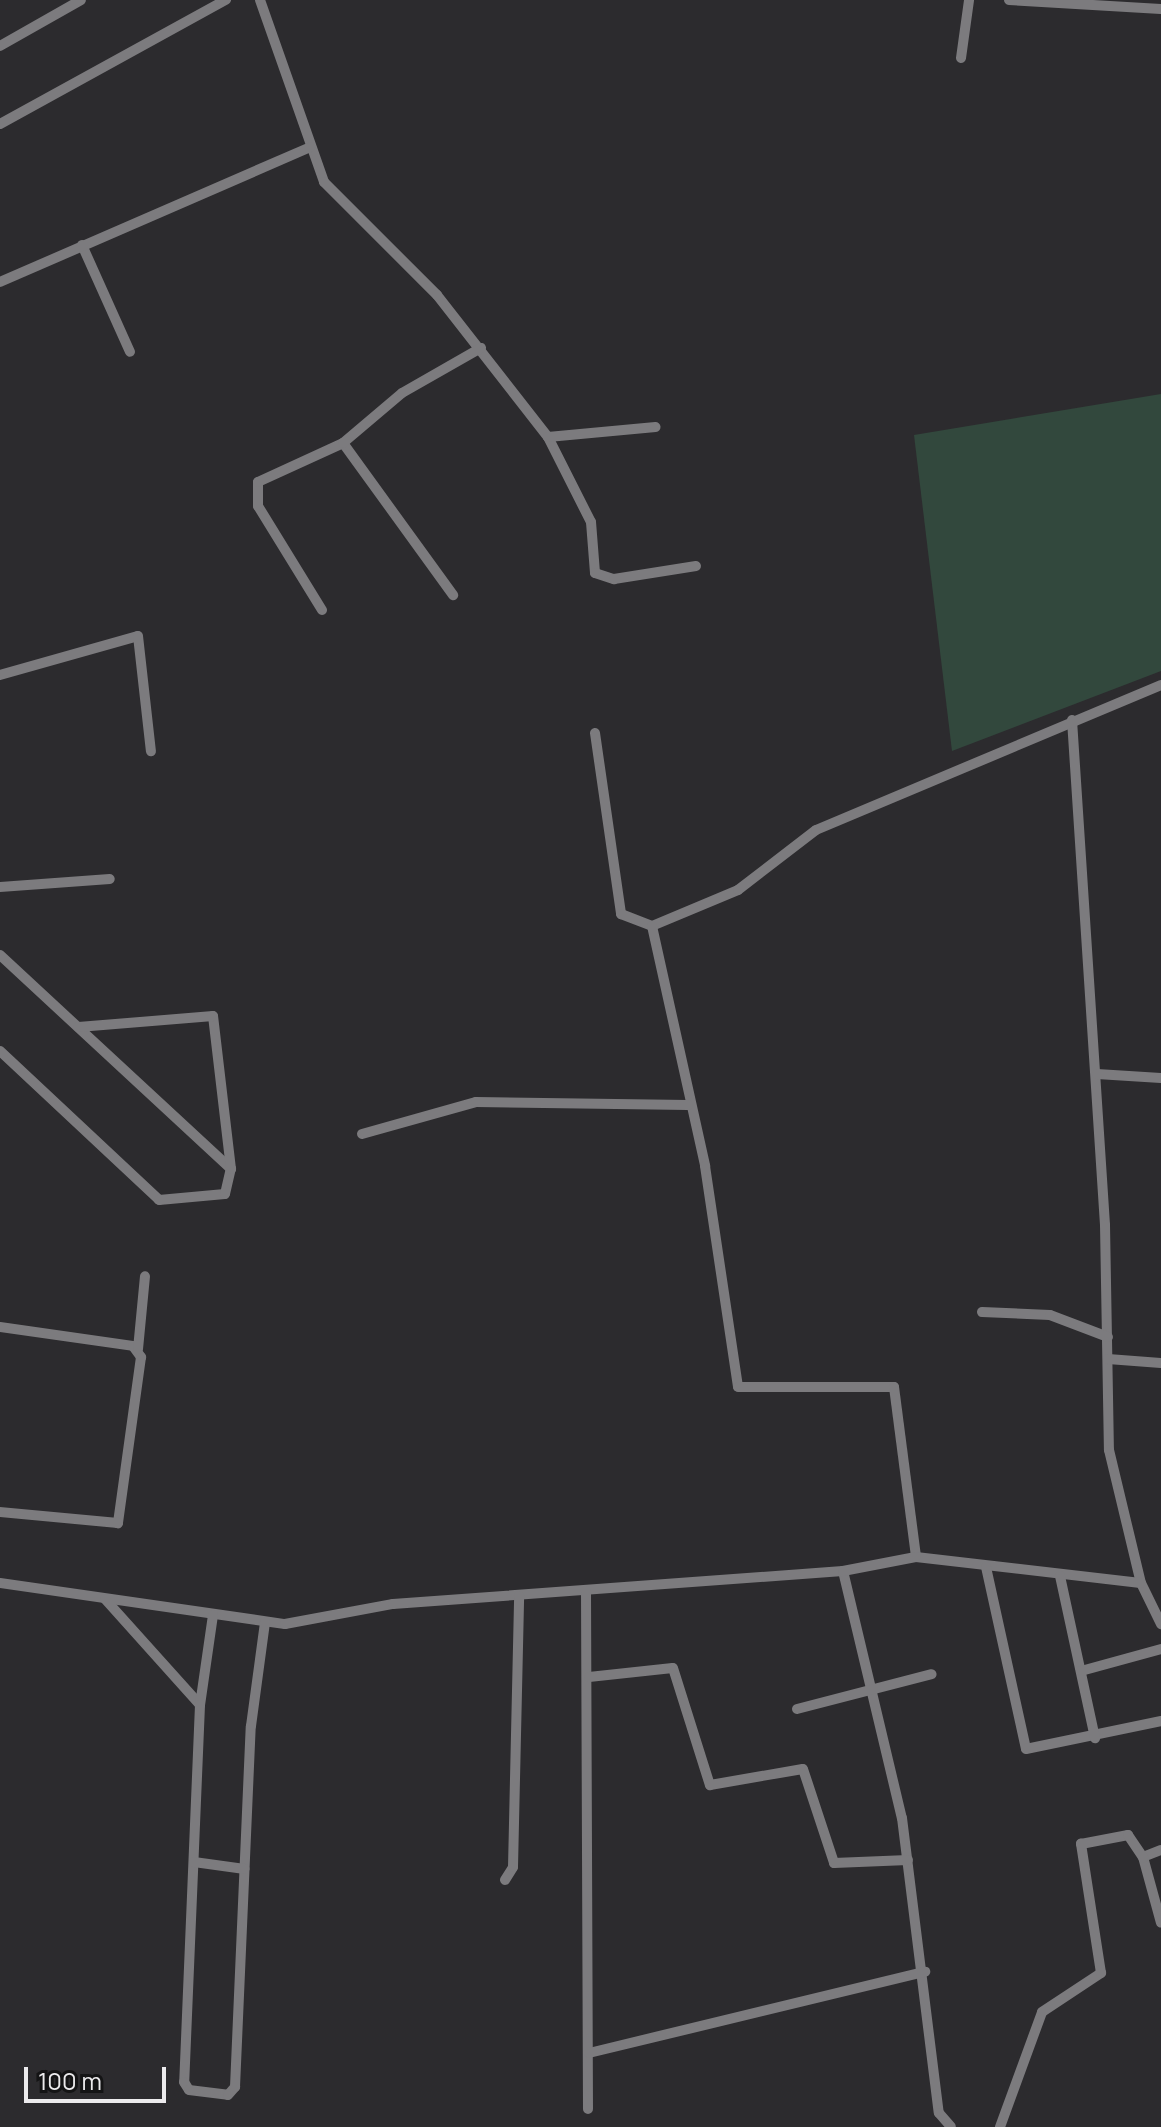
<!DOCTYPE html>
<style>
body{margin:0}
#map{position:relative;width:1161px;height:2127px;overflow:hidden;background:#2c2b2e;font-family:Manrope,sans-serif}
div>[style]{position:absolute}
.green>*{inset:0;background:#32483d}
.minor>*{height:10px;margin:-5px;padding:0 5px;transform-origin:5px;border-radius:5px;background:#7c7b7e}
span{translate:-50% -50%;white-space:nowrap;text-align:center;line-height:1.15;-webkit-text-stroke:6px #141415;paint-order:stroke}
.scale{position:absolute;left:24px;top:2067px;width:142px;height:36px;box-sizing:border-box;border:4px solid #ecebed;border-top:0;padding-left:10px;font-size:24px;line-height:28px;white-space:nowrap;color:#ecebed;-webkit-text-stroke:6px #141415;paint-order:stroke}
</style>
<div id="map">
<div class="green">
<i style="clip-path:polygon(1161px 394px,1161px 671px,952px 751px,914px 435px)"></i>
</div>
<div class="minor">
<i style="left:260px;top:0;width:193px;rotate:70.6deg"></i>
<i style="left:324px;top:182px;width:160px;rotate:45deg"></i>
<i style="left:437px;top:295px;width:180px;rotate:52deg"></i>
<i style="left:548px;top:437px;width:95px;rotate:63.2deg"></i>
<i style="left:591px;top:522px;width:51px;rotate:85.5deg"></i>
<i style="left:595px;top:573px;width:20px;rotate:18deg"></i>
<i style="left:614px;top:579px;width:83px;rotate:-9deg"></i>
<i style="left:1009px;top:0;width:152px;rotate:3.4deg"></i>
<i style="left:0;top:46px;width:93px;rotate:-29.6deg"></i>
<i style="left:961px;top:58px;width:59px;rotate:-82.1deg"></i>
<i style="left:0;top:124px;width:258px;rotate:-28.8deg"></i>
<i style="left:82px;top:245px;width:117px;rotate:65.8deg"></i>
<i style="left:0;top:282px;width:338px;rotate:-23.5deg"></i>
<i style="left:548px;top:437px;width:108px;rotate:-5.3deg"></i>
<i style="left:343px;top:443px;width:188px;rotate:54.1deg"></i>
<i style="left:322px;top:610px;width:122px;rotate:-121.6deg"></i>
<i style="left:258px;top:506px;width:24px;rotate:-90deg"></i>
<i style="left:258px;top:482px;width:94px;rotate:-24.6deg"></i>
<i style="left:343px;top:443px;width:77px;rotate:-40.3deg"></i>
<i style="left:402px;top:393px;width:91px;rotate:-29.7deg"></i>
<i style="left:0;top:675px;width:143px;rotate:-15.8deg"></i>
<i style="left:138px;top:636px;width:116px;rotate:83.6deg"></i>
<i style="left:1072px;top:720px;width:506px;rotate:86.26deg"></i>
<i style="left:1105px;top:1225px;width:225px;rotate:89deg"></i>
<i style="left:1109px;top:1450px;width:137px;rotate:76.5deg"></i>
<i style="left:1141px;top:1583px;width:46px;rotate:64deg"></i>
<i style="left:595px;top:733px;width:183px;rotate:81.8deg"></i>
<i style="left:621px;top:914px;width:33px;rotate:21deg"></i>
<i style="left:652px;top:926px;width:93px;rotate:-22.7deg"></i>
<i style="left:738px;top:890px;width:98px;rotate:-37.6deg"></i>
<i style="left:816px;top:830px;width:374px;rotate:-22.8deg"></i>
<i style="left:0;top:887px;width:110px;rotate:-4.2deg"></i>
<i style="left:652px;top:926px;width:246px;rotate:77.5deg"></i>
<i style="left:705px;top:1166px;width:223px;rotate:81.5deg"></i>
<i style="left:738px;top:1387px;width:156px"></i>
<i style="left:894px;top:1387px;width:171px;rotate:82.6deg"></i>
<i style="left:916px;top:1557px;width:226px;rotate:6.6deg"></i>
<i style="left:0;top:955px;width:315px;rotate:42.8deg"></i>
<i style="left:0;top:1051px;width:218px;rotate:43.1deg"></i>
<i style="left:159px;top:1200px;width:66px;rotate:-5.2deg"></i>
<i style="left:225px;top:1194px;width:26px;rotate:-77deg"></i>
<i style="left:231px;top:1169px;width:154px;rotate:-96.7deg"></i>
<i style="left:213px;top:1016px;width:135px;rotate:175.3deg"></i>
<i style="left:1097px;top:1074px;width:64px;rotate:3.6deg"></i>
<i style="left:362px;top:1134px;width:118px;rotate:-15.7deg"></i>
<i style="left:476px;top:1102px;width:212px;rotate:0.8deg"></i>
<i style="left:982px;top:1312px;width:68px;rotate:2.5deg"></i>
<i style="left:1050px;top:1315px;width:62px;rotate:20.8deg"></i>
<i style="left:0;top:1327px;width:134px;rotate:8.1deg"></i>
<i style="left:133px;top:1346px;width:14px;rotate:54deg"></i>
<i style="left:141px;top:1357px;width:168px;rotate:97.9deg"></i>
<i style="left:118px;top:1523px;width:119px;rotate:-174.7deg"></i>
<i style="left:138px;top:1349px;width:73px;rotate:-84.5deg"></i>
<i style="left:1108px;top:1359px;width:53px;rotate:4.3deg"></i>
<i style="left:986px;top:1567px;width:186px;rotate:77.6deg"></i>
<i style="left:1026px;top:1749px;width:138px;rotate:-11.7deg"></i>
<i style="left:843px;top:1571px;width:254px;rotate:76.6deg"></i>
<i style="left:902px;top:1818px;width:297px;rotate:82.9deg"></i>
<i style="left:939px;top:2113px;width:18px;rotate:49deg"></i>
<i style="left:1060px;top:1576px;width:166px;rotate:77.8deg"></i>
<i style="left:0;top:1583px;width:288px;rotate:8.2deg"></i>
<i style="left:285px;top:1624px;width:110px;rotate:-10.5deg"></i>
<i style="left:393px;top:1604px;width:451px;rotate:-4.2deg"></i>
<i style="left:843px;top:1571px;width:74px;rotate:-10.9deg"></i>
<i style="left:586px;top:1591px;width:518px;rotate:89.78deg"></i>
<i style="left:105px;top:1599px;width:142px;rotate:48.1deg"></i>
<i style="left:213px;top:1615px;width:91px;rotate:98.2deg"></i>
<i style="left:200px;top:1705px;width:377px;rotate:92.4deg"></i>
<i style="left:184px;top:2082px;width:9px;rotate:58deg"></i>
<i style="left:189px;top:2090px;width:39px;rotate:7deg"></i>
<i style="left:228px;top:2095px;width:11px;rotate:-49deg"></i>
<i style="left:235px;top:2087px;width:361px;rotate:-87.5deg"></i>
<i style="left:251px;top:1726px;width:105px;rotate:-82.3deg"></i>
<i style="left:1081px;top:1671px;width:83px;rotate:-15.4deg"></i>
<i style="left:589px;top:1677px;width:84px;rotate:-6.1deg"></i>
<i style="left:673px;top:1668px;width:123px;rotate:72.5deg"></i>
<i style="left:710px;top:1785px;width:94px;rotate:-9.8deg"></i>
<i style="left:803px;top:1769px;width:99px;rotate:71.7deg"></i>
<i style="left:834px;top:1863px;width:74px;rotate:-2.3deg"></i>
<i style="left:797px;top:1709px;width:139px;rotate:-14.5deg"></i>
<i style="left:1161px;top:1850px;width:19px;rotate:159deg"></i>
<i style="left:1143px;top:1857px;width:68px;rotate:74.7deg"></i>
<i style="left:194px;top:1862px;width:51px;rotate:7.8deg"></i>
<i style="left:505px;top:1880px;width:15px;rotate:-58deg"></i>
<i style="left:513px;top:1867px;width:271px;rotate:-88.7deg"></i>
<i style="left:589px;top:2053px;width:346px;rotate:-13.6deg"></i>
<i style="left:1000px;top:2127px;width:122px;rotate:-69.9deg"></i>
<i style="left:1042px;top:2012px;width:71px;rotate:-33.5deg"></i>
<i style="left:1101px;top:1973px;width:131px;rotate:-98.8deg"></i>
<i style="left:1081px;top:1844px;width:48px;rotate:-10.8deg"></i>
<i style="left:1128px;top:1835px;width:27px;rotate:56deg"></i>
</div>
<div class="scale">100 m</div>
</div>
